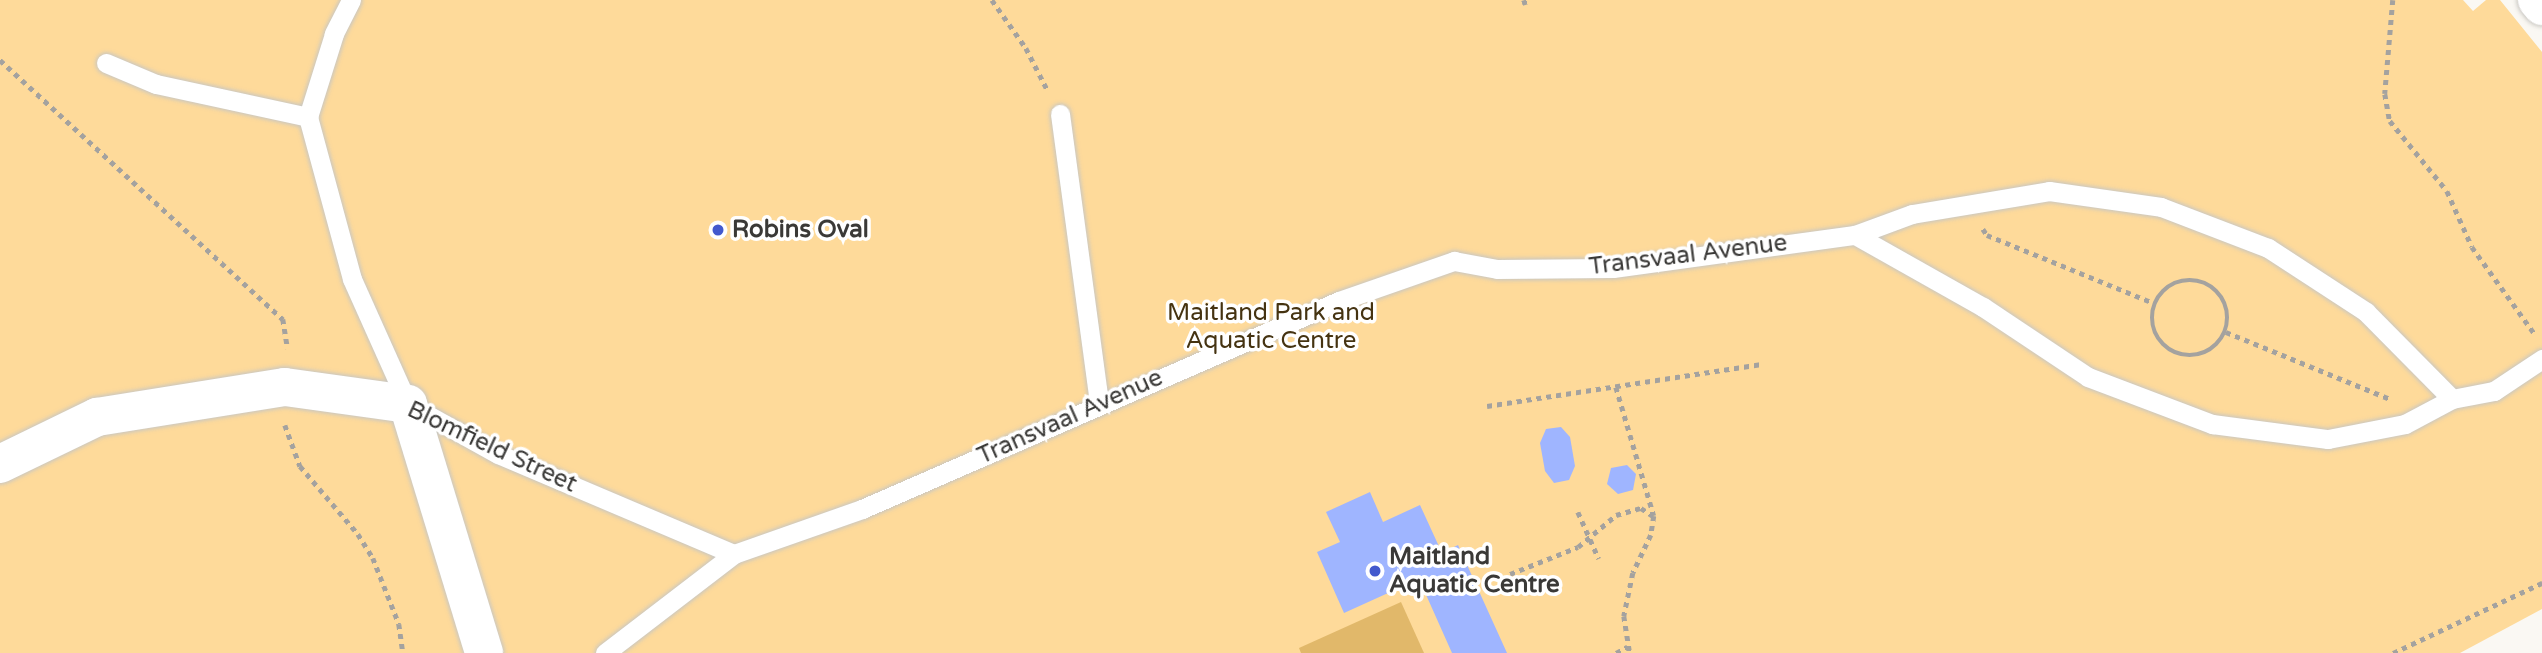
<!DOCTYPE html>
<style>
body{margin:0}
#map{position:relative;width:2542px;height:653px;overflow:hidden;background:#faf8f3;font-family:"Varela Round",sans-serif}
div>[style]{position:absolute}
.green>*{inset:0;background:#feda9a}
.water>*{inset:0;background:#e1b86a}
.building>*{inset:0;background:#9fb5ff}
.path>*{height:4.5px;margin-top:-2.25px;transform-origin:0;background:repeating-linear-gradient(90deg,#a4a29f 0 5px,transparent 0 10px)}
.path>.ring{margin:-2.25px;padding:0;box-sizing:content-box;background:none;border:4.5px solid #a4a29f;border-radius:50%}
.roads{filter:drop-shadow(0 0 2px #c9c7c2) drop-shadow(0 0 2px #c9c7c2)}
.service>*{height:19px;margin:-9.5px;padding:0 9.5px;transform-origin:9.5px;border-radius:9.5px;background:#fff}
.minor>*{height:38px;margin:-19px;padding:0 19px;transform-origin:19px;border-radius:19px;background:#fff}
.dots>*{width:19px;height:19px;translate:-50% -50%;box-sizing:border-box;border:4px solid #fff;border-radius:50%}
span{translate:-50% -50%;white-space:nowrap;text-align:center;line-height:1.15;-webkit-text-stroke:7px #fff;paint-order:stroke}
.poi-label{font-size:24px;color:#3a3937;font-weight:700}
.left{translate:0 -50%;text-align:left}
.street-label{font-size:24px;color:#3a3937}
.park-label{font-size:24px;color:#453311}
</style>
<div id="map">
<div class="green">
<i style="clip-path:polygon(0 0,2463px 0,2473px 11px,2486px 0,2500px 0,2542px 52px,2542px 609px,2460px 653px,0 653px)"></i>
</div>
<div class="water">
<i style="clip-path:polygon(1401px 602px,1424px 653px,1301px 653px,1299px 648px)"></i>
</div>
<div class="building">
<i style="clip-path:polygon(1561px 427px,1570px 437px,1575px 466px,1569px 480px,1554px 483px,1545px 471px,1540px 443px,1546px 429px)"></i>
<i style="clip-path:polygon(1627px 465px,1636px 474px,1633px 490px,1618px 494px,1607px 484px,1611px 468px)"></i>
<i style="clip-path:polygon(1370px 492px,1383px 522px,1420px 505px,1442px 553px,1458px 545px,1507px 653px,1452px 653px,1419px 579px,1344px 613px,1317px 552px,1340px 542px,1326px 512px)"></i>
</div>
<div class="path">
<i style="left:992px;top:0;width:59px;rotate:54.7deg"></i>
<i style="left:1026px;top:48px;width:48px;rotate:62.9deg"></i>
<i style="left:2393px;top:0;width:94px;rotate:94.9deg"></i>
<i style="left:2385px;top:94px;width:27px;rotate:80deg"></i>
<i style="left:2390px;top:121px;width:90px;rotate:50.8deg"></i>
<i style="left:2447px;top:191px;width:61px;rotate:65.9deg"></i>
<i style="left:2472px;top:247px;width:106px;rotate:54.2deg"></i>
<i style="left:1522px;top:3px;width:9px;rotate:-18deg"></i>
<i style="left:0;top:60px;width:384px;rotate:42.5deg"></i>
<i style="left:283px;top:319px;width:30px;rotate:81deg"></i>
<i style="left:1983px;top:229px;width:7px;rotate:56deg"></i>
<i style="left:1987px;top:235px;width:180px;rotate:22.2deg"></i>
<i class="ring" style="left:2152px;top:280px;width:71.5px;height:71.5px"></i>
<i style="left:2226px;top:332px;width:177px;rotate:22.2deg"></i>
<i style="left:1616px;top:387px;width:134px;rotate:73.6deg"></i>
<i style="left:1654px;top:516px;width:19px;rotate:99deg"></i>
<i style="left:1651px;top:535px;width:42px;rotate:115.3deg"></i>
<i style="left:1633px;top:573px;width:44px;rotate:101.8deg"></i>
<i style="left:1624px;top:616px;width:37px;rotate:81deg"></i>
<i style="left:1487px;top:406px;width:278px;rotate:-8.7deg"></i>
<i style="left:285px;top:425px;width:44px;rotate:69.9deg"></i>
<i style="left:300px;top:466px;width:89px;rotate:49.5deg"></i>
<i style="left:358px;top:534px;width:28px;rotate:58deg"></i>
<i style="left:373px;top:558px;width:71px;rotate:68.5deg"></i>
<i style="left:399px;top:624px;width:29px;rotate:82deg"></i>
<i style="left:1578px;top:512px;width:51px;rotate:65.9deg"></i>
<i style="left:1510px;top:574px;width:73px;rotate:-21.7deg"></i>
<i style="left:1578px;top:547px;width:50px;rotate:-40.1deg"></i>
<i style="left:1616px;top:515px;width:26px;rotate:-16deg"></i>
<i style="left:1641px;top:508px;width:14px;rotate:34deg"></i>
<i style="left:1616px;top:653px;width:13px;rotate:-29deg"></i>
<i style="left:2393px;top:653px;width:165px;rotate:-25.2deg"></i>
</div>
<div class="roads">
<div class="service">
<i style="left:351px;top:0;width:38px;rotate:117deg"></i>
<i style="left:334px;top:34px;width:87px;rotate:107.4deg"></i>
<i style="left:308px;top:117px;width:168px;rotate:74.8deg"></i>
<i style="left:352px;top:279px;width:137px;rotate:65.9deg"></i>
<i style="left:408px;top:404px;width:103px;rotate:29.1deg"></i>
<i style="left:498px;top:454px;width:256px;rotate:23deg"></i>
<i style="left:106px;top:63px;width:54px;rotate:22.8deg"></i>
<i style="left:156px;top:84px;width:156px;rotate:12.2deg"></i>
<i style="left:1060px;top:114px;width:293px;rotate:82.3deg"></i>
<i style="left:1855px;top:235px;width:147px;rotate:29.4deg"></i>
<i style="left:1983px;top:307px;width:126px;rotate:33.7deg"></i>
<i style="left:2088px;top:377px;width:133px;rotate:20.8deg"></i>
<i style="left:2212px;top:424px;width:117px;rotate:7.4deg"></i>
<i style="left:2328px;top:439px;width:78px;rotate:-11deg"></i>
<i style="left:2405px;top:424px;width:53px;rotate:-28deg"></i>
<i style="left:2452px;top:399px;width:43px;rotate:-10.8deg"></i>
<i style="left:2494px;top:391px;width:58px;rotate:-33.7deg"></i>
<i style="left:605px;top:653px;width:163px;rotate:-37.5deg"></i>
<i style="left:734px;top:554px;width:136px;rotate:-19.4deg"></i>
<i style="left:862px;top:509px;width:520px;rotate:-23.56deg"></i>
<i style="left:1339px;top:301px;width:122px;rotate:-19.2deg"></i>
<i style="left:1454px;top:261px;width:44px;rotate:10.5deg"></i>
<i style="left:1497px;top:269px;width:116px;rotate:-0.5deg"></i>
<i style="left:1613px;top:268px;width:244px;rotate:-7.8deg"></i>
<i style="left:1855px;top:235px;width:61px;rotate:-20.2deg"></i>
<i style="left:1912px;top:214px;width:139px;rotate:-9.5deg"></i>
<i style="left:2049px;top:191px;width:113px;rotate:8.1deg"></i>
<i style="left:2161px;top:207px;width:115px;rotate:21deg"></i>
<i style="left:2268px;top:248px;width:117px;rotate:33.1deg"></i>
<i style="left:2366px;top:312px;width:122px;rotate:45.3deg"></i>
</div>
<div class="minor">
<i style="left:2537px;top:0;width:8px;rotate:50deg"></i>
<i style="left:0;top:464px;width:108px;rotate:-25.9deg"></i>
<i style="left:97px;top:417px;width:190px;rotate:-9.1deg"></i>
<i style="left:285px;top:387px;width:124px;rotate:7.9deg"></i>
<i style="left:408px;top:404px;width:260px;rotate:73deg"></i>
</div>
</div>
<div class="dots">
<i style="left:718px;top:230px;background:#4359cd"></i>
<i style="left:1375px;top:571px;background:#4359cd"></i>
</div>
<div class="poi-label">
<span class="left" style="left:732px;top:230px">Robins Oval</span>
<span class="left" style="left:1389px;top:571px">Maitland<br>Aquatic Centre</span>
</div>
<div class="street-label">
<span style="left:1688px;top:255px;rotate:-7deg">Transvaal Avenue</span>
<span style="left:1070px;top:417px;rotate:-24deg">Transvaal Avenue</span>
<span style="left:492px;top:447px;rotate:25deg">Blomfield Street</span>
</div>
<div class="park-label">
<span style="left:1271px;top:327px">Maitland Park and<br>Aquatic Centre</span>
</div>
</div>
